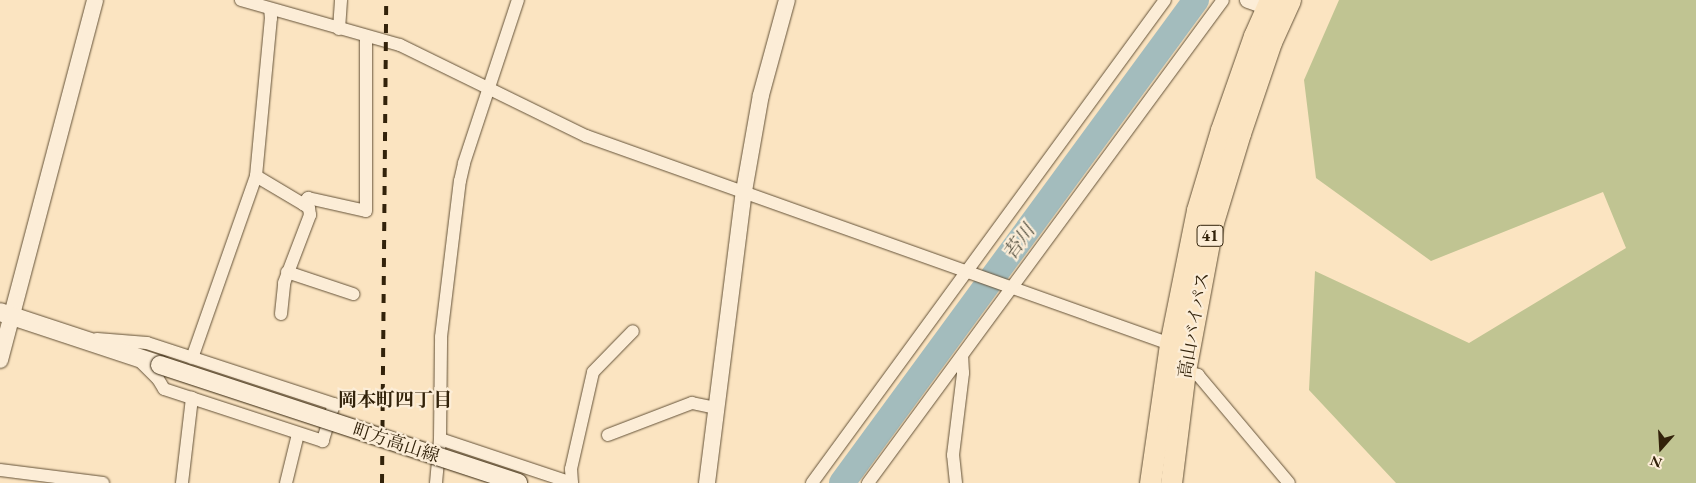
<!DOCTYPE html>
<meta charset="utf-8">
<style>
body{margin:0}
#map{position:relative;width:1696px;height:483px;overflow:hidden;background:#fbe4c1;font-family:"EB Garamond","Noto Serif JP",serif}
div>[style]{position:absolute}
.green>*{inset:0;background:#c0c492}
.river>*{height:26px;margin:-13px;padding:0 13px;transform-origin:13px;border-radius:13px;background:#a3bcbd}
.roads{filter:drop-shadow(0 0 1px #645238) drop-shadow(0 0 1px #645238)}
.minor>*{height:12px;margin:-6px;padding:0 6px;transform-origin:6px;border-radius:6px;background:#fcedd7}
.tertiary>*{height:16px;margin:-8px;padding:0 8px;transform-origin:8px;border-radius:8px;background:#fcedd7}
.secondary>*{height:18px;margin:-9px;padding:0 9px;transform-origin:9px;border-radius:9px;background:#fcedd7}
.trunk>*{height:21px;margin:-10.5px;padding:0 10.5px;transform-origin:10.5px;border-radius:10.5px;background:#fbe4c1}
.rail>*{height:4px;margin-top:-2px;transform-origin:0;background:repeating-linear-gradient(90deg,#32220a 0 9px,transparent 0 18px)}
.bridges{filter:drop-shadow(0 0 1px #32220a) drop-shadow(0 0 1px #32220a)}
.secondary-bridge>*{height:18px;margin:-9px;padding:0 9px;transform-origin:9px;border-radius:9px;background:#fcedd7}
span{translate:-50% -50%;white-space:nowrap;text-align:center;line-height:1.15;-webkit-text-stroke:4.5px #fcedd7;paint-order:stroke}
.shield-label span{padding:1px 4px;background:#fcedd7;border:1px solid;border-radius:4px;-webkit-text-stroke-width:0}
.shield-label{font-size:16px;color:#32220a;font-weight:700}
.street-label{font-size:18px;color:#32220a}
.water-label{font-size:19px;color:#545040;font-style:italic}
.neighbourhood-label{font-size:19px;color:#32220a;font-weight:700}
.north{position:absolute;left:1636px;top:423px;width:50px;height:50px;-webkit-text-stroke:4px #fcedd7;paint-order:stroke;rotate:199deg;font-size:14px;font-weight:700;line-height:20px;text-align:center;color:#32220a}
.north::after{content:'';display:block;margin:auto;width:18px;height:22px;background:#32220a;clip-path:polygon(50% 0,100% 100%,50% 72%,0 100%)}
</style>
<div id="map">
<div class="green">
<i style="clip-path:polygon(1339px 0,1696px 0,1696px 483px,1396px 483px,1309px 390px,1315px 271px,1469px 343px,1626px 248px,1603px 192px,1431px 261px,1316px 178px,1304px 80px)"></i>
</div>
<div class="river">
<i style="left:842px;top:483px;width:599px;rotate:-53.76deg"></i>
</div>
<div class="roads">
<div class="minor">
<i style="left:241px;top:0;width:165px;rotate:15.8deg"></i>
<i style="left:400px;top:45px;width:207px;rotate:26.1deg"></i>
<i style="left:586px;top:136px;width:620px;rotate:19.6deg"></i>
<i style="left:339px;top:29px;width:29px;rotate:-86deg"></i>
<i style="left:256px;top:176px;width:55px;rotate:30.8deg"></i>
<i style="left:303px;top:204px;width:8px;rotate:-50deg"></i>
<i style="left:308px;top:198px;width:59px;rotate:12.6deg"></i>
<i style="left:366px;top:211px;width:175px;rotate:-90deg"></i>
<i style="left:287px;top:272px;width:70px;rotate:18.4deg"></i>
<i style="left:281px;top:314px;width:31px;rotate:-84deg"></i>
<i style="left:284px;top:283px;width:73px;rotate:-69.1deg"></i>
<i style="left:310px;top:215px;width:7px;rotate:-98deg"></i>
<i style="left:309px;top:208px;width:7px;rotate:-146deg"></i>
<i style="left:97px;top:339px;width:50px;rotate:4.6deg"></i>
<i style="left:147px;top:343px;width:197px;rotate:18.1deg"></i>
<i style="left:334px;top:404px;width:39px;rotate:107deg"></i>
<i style="left:323px;top:441px;width:167px;rotate:-161.9deg"></i>
<i style="left:164px;top:389px;width:12px;rotate:-121deg"></i>
<i style="left:158px;top:379px;width:27px;rotate:-135deg"></i>
<i style="left:192px;top:358px;width:193px;rotate:-70.6deg"></i>
<i style="left:256px;top:176px;width:159px;rotate:-84.6deg"></i>
<i style="left:271px;top:18px;width:9px;rotate:-96deg"></i>
<i style="left:1185px;top:371px;width:14px;rotate:17deg"></i>
<i style="left:1198px;top:375px;width:141px;rotate:49.9deg"></i>
<i style="left:608px;top:435px;width:90px;rotate:-20.9deg"></i>
<i style="left:692px;top:403px;width:25px;rotate:12deg"></i>
<i style="left:440px;top:439px;width:139px;rotate:18.4deg"></i>
<i style="left:0;top:470px;width:104px;rotate:7.2deg"></i>
<i style="left:182px;top:483px;width:86px;rotate:-83.3deg"></i>
<i style="left:286px;top:483px;width:50px;rotate:-76.2deg"></i>
<i style="left:436px;top:483px;width:44px;rotate:-84.8deg"></i>
<i style="left:440px;top:439px;width:102px;rotate:-89.4deg"></i>
<i style="left:441px;top:337px;width:157px;rotate:-83.1deg"></i>
<i style="left:460px;top:181px;width:18px;rotate:-77deg"></i>
<i style="left:464px;top:163px;width:172px;rotate:-71.7deg"></i>
<i style="left:572px;top:483px;width:14px;rotate:-94deg"></i>
<i style="left:571px;top:469px;width:99px;rotate:-77.2deg"></i>
<i style="left:593px;top:372px;width:57px;rotate:-45.7deg"></i>
<i style="left:812px;top:483px;width:598px;rotate:-53.84deg"></i>
<i style="left:868px;top:483px;width:599px;rotate:-53.68deg"></i>
<i style="left:956px;top:483px;width:28px;rotate:-96deg"></i>
<i style="left:953px;top:455px;width:83px;rotate:-83deg"></i>
<i style="left:963px;top:373px;width:17px;rotate:-93deg"></i>
</div>
<div class="tertiary">
<i style="left:1248px;top:0;width:31px;rotate:19deg"></i>
<i style="left:0;top:360px;width:372px;rotate:-75.2deg"></i>
<i style="left:707px;top:483px;width:294px;rotate:-82.8deg"></i>
<i style="left:744px;top:191px;width:97px;rotate:-80deg"></i>
<i style="left:761px;top:95px;width:98px;rotate:-74.7deg"></i>
</div>
<div class="secondary">
<i style="left:0;top:312px;width:169px;rotate:18.3deg"></i>
</div>
<div class="trunk">
<i style="left:1150px;top:483px;width:140px;rotate:-81.8deg"></i>
<i style="left:1170px;top:344px;width:137px;rotate:-78.6deg"></i>
<i style="left:1197px;top:210px;width:84px;rotate:-73.3deg"></i>
<i style="left:1221px;top:130px;width:100px;rotate:-70.7deg"></i>
<i style="left:1254px;top:36px;width:39px;rotate:-66deg"></i>
<i style="left:1171px;top:483px;width:113px;rotate:-82.9deg"></i>
<i style="left:1185px;top:371px;width:152px;rotate:-79.4deg"></i>
<i style="left:1213px;top:222px;width:93px;rotate:-73.1deg"></i>
<i style="left:1240px;top:133px;width:96px;rotate:-71.2deg"></i>
<i style="left:1271px;top:42px;width:46px;rotate:-65.7deg"></i>
</div>
</div>
<div class="rail">
<i style="left:382px;top:483px;width:483px;rotate:-89.5deg"></i>
</div>
<div class="bridges">
<div class="secondary-bridge">
<i style="left:160px;top:365px;width:377px;rotate:18.2deg"></i>
</div>
</div>
<div class="shield-label">
<span style="left:1210px;top:236px">41</span>
</div>
<div class="street-label">
<span style="left:1194px;top:325px;rotate:-80deg">高山バイパス</span>
<span style="left:396px;top:443px;rotate:18deg">町方高山線</span>
</div>
<div class="water-label">
<span style="left:1019px;top:242px;rotate:-54deg">苔川</span>
</div>
<div class="neighbourhood-label">
<span style="left:395px;top:400px">岡本町四丁目</span>
</div>
<div class="north">N</div>
</div>
